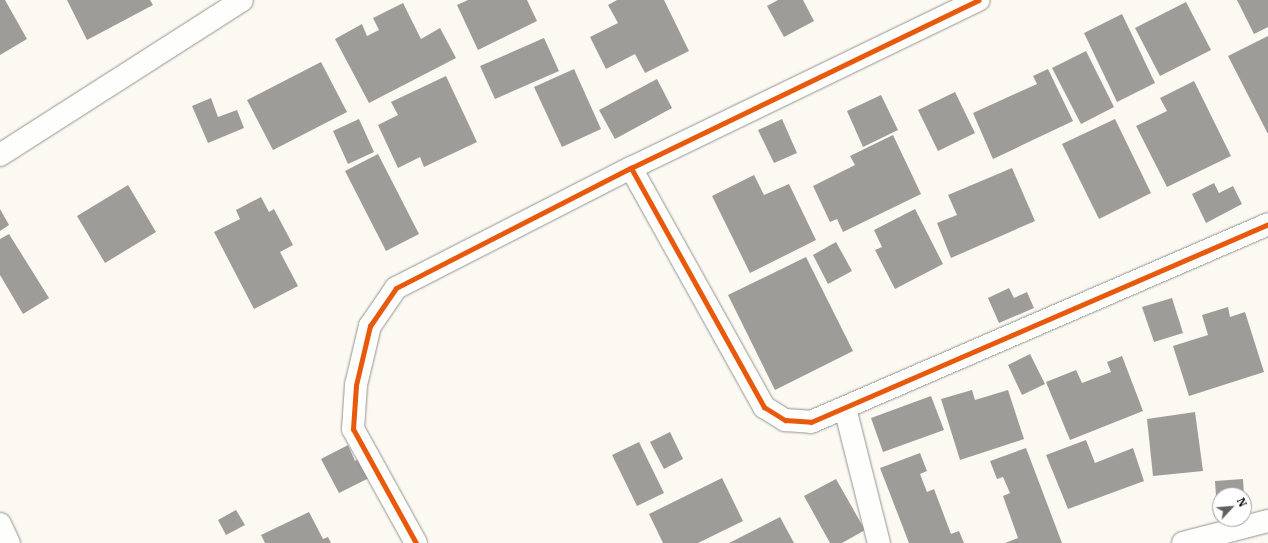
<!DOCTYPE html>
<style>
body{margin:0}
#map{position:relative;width:1268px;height:543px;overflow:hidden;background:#fbf9f2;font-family:"IBM Plex Serif",serif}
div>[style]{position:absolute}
.building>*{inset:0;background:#9e9c98}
.roads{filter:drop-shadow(0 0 1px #949390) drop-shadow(0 0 1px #949390)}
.minor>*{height:22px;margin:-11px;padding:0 11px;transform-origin:11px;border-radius:11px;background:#fefefd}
.cycleway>*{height:5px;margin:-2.5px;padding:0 2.5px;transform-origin:2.5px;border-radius:2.5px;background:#e8590c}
span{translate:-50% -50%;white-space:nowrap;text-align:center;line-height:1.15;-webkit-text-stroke:4px #fff;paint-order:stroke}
.north{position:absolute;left:1212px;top:487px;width:40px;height:40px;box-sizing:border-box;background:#fff;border:1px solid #9e9e9e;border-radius:50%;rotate:64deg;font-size:11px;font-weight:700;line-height:16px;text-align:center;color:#0d0d0d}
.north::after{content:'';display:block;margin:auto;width:14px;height:18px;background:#60605d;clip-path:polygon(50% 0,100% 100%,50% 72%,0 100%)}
</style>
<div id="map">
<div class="building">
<i style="clip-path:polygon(0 0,5px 0,27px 39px,0 55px)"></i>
<i style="clip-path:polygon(67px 0,150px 0,153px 5px,87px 40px)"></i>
<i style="clip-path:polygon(468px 0,527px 0,537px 21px,478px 50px,457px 5px)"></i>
<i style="clip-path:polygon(617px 0,664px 0,689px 51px,645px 73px,635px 54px,606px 69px,590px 37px,618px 23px,608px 5px)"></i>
<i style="clip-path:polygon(778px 0,803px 0,814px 21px,784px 37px,767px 6px)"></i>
<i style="clip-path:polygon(1237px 0,1268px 0,1268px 27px,1254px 34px)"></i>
<i style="clip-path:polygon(1186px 2px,1211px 50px,1160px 76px,1135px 28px)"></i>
<i style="clip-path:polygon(403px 3px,421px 39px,440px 28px,456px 58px,369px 103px,335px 39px,362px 24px,367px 36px,379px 30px,373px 18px)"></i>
<i style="clip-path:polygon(1122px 14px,1155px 83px,1117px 102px,1084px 33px)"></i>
<i style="clip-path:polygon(1268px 36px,1268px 134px,1228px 56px)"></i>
<i style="clip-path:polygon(544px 38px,559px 71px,495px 99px,480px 66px)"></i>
<i style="clip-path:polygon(1086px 51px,1114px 107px,1081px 124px,1052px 68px)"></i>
<i style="clip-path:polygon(321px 62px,347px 112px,273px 150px,247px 100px)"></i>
<i style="clip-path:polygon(574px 69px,601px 129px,562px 147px,534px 87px)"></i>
<i style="clip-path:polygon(1048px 69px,1073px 121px,993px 159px,973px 113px,1037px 84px,1033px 76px)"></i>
<i style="clip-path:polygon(446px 76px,477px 142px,424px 167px,420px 157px,398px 168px,378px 125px,398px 115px,391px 102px)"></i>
<i style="clip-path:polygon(657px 79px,672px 108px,615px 139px,599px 110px)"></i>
<i style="clip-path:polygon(1194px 81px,1231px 156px,1167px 187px,1136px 126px,1167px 111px,1160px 98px)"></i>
<i style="clip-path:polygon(955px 92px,975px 133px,938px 151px,918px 110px)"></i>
<i style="clip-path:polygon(881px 95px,898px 130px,863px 147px,847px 111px)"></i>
<i style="clip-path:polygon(211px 98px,218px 117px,237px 110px,244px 128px,208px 143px,192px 106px)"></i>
<i style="clip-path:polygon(359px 119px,374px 152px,348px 164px,333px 131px)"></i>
<i style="clip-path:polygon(782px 119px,797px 153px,774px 163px,758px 130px)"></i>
<i style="clip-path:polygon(1115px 119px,1151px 193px,1099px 219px,1062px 144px)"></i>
<i style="clip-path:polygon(893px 135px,921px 194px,843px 232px,837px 219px,830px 222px,813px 186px,855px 165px,850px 156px)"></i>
<i style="clip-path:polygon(378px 154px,419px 234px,386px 251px,345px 171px)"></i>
<i style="clip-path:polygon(1012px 168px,1035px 221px,951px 258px,937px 223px,957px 215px,948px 195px)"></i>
<i style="clip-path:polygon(754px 175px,764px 195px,789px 184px,816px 240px,750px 273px,712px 196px)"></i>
<i style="clip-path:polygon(1214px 183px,1219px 193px,1233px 186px,1242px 204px,1206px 223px,1192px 194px)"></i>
<i style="clip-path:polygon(128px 185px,156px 232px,105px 263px,77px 216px)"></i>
<i style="clip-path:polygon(261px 197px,269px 212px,274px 209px,293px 245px,280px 252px,298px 286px,254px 309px,214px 232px,240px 219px,236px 210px)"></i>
<i style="clip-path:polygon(0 209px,9px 225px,0 231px)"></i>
<i style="clip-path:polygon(915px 209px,943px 264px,895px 289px,875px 250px,882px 247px,874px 230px)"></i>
<i style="clip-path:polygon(9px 234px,49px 298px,23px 314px,0 275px,0 239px)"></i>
<i style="clip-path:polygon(836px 242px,852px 271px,828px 284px,813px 255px)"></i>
<i style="clip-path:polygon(806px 257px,853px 351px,775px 390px,728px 295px)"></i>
<i style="clip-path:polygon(1009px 288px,1014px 298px,1027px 292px,1034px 308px,999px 323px,988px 298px)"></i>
<i style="clip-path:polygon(1172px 298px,1183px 333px,1154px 342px,1142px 307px)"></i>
<i style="clip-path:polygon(1228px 307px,1230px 317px,1245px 312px,1264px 372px,1189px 396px,1173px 346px,1208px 335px,1202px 315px)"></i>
<i style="clip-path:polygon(1030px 354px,1045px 384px,1022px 395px,1008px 365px)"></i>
<i style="clip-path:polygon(1122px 356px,1143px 411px,1070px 440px,1046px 382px,1076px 370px,1082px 383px,1111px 372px,1107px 362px)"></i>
<i style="clip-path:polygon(972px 390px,975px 400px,1008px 390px,1024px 439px,960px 460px,941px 399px)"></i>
<i style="clip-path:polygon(931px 396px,944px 430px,883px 452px,871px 418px)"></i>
<i style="clip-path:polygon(1195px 412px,1203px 471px,1153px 476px,1147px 419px)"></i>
<i style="clip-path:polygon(670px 432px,683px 459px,664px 469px,650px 442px)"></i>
<i style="clip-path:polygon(1086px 440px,1095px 463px,1133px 448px,1144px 481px,1068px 509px,1046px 455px)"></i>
<i style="clip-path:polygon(639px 442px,664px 493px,637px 506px,612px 455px)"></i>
<i style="clip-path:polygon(348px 445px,355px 461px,365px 456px,375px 475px,339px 493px,321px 459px)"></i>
<i style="clip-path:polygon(1026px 448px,1062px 543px,1005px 543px,1018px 538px,1003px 496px,1010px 493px,1003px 477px,997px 479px,990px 461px)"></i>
<i style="clip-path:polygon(920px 453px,927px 471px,920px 474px,927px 492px,934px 489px,951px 534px,959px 531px,964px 543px,909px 543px,880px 468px)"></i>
<i style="clip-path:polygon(722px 478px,743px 521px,698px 543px,663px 543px,649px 514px)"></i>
<i style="clip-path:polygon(836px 479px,865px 530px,842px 543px,830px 543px,804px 496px)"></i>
<i style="clip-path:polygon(1243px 479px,1244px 495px,1220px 495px,1217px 511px,1215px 481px)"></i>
<i style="clip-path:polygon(236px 510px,245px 525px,226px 535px,218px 520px)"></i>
<i style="clip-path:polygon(309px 512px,323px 539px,328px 537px,331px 543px,265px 543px,261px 535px)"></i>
<i style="clip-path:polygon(780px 517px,794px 543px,729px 543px)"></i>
</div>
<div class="roads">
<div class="minor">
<i style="left:0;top:155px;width:287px;rotate:-32.6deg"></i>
<i style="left:631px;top:168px;width:274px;rotate:60.9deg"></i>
<i style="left:764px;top:407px;width:25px;rotate:32deg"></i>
<i style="left:785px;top:420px;width:26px;rotate:4deg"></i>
<i style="left:811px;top:422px;width:498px;rotate:-23.4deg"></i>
<i style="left:845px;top:408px;width:139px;rotate:75.9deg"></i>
<i style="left:0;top:524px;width:21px;rotate:65deg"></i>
<i style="left:416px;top:543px;width:130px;rotate:-118.9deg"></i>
<i style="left:353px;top:429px;width:44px;rotate:-86.1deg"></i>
<i style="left:356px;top:385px;width:61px;rotate:-76.7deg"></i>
<i style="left:370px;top:326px;width:46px;rotate:-55.6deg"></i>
<i style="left:396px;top:288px;width:264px;rotate:-27.1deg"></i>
<i style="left:631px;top:168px;width:386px;rotate:-25.8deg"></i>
<i style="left:1183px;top:543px;width:88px;rotate:-14.5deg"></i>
</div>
</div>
<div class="cycleway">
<i style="left:631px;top:168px;width:274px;rotate:60.9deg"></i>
<i style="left:764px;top:407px;width:25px;rotate:32deg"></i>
<i style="left:785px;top:420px;width:26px;rotate:4deg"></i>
<i style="left:811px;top:422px;width:498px;rotate:-23.4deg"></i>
<i style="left:416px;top:543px;width:130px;rotate:-118.9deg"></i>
<i style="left:353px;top:429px;width:44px;rotate:-86.1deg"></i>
<i style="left:356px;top:385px;width:61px;rotate:-76.7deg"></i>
<i style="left:370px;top:326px;width:46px;rotate:-55.6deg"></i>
<i style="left:396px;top:288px;width:264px;rotate:-27.1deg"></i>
<i style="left:631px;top:168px;width:386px;rotate:-25.8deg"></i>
</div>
<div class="north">N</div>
</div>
